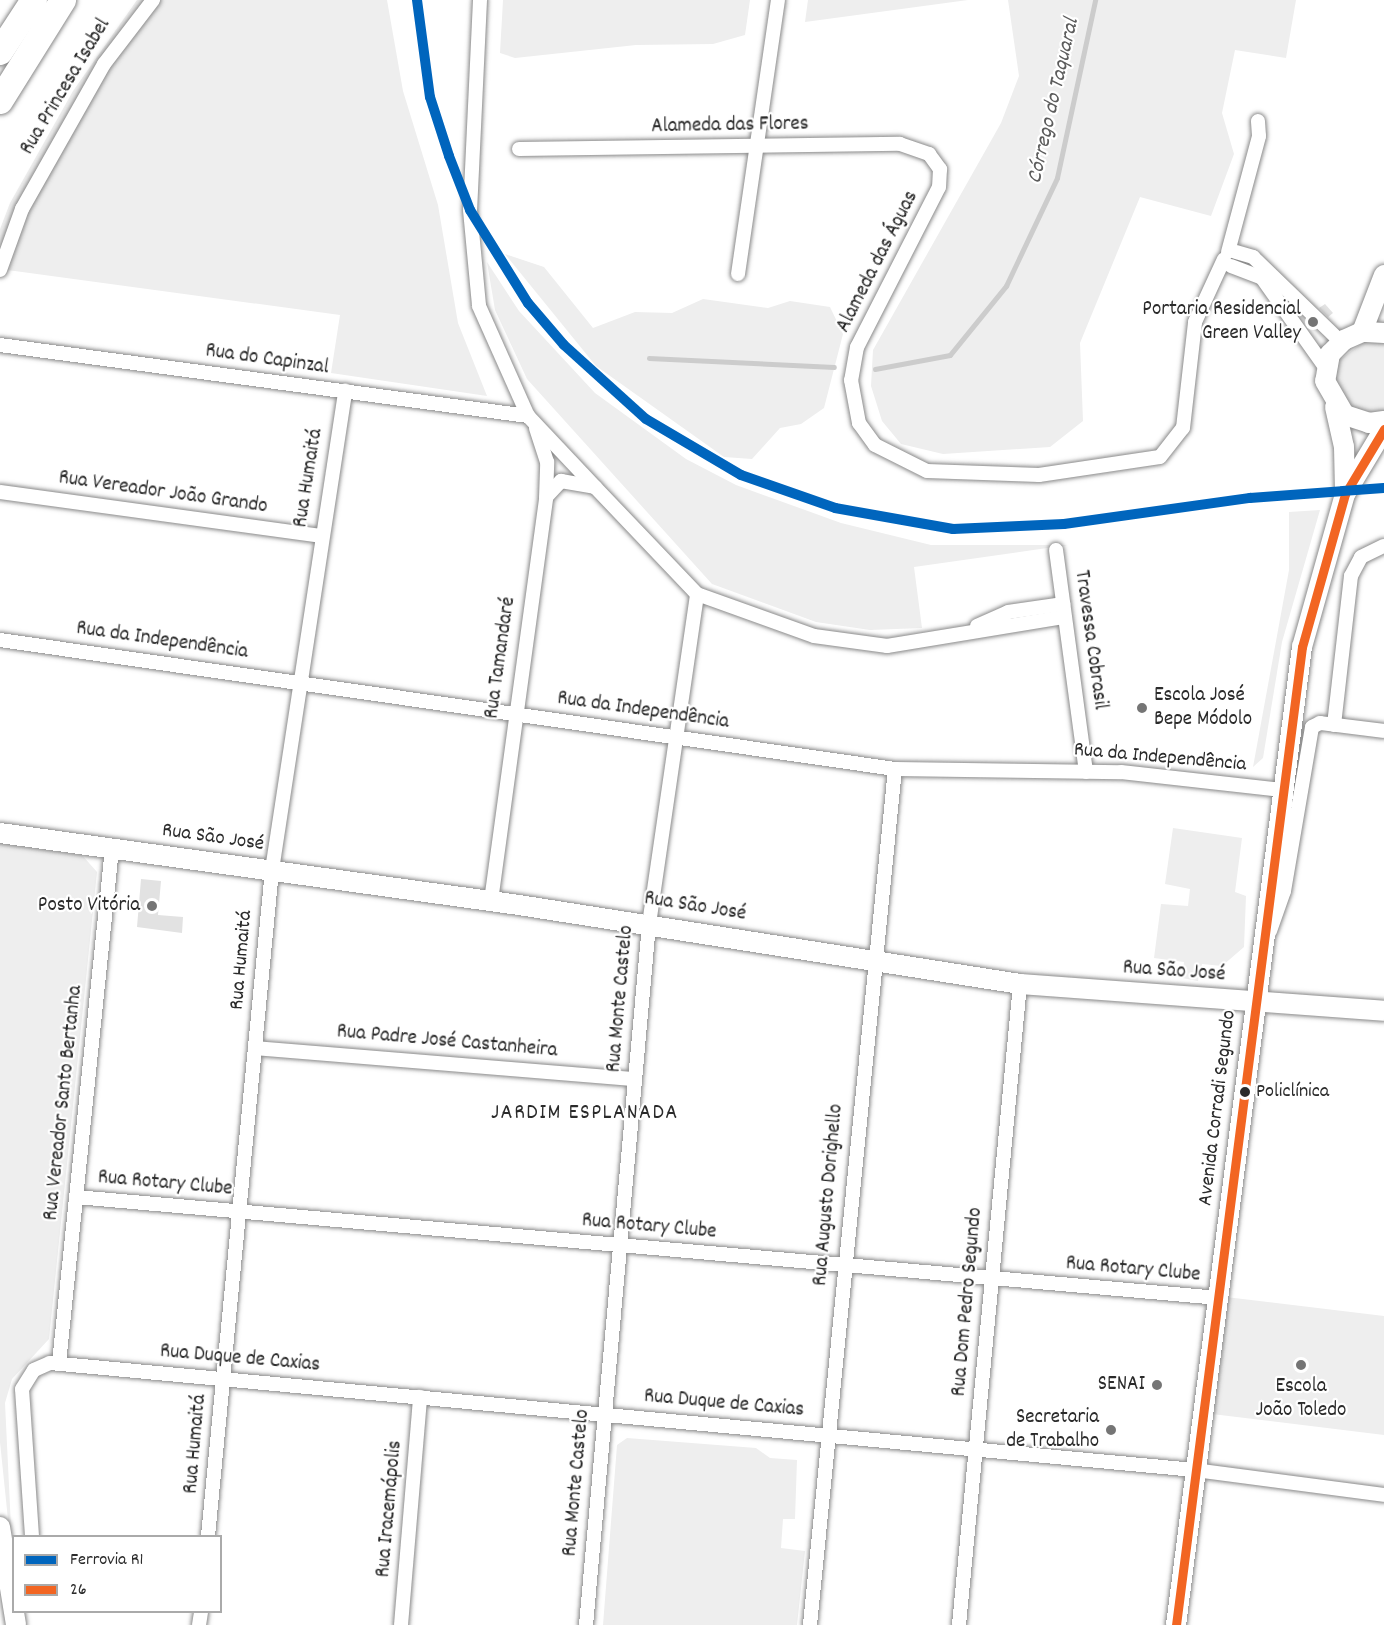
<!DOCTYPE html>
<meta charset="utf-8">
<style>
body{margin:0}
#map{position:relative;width:1384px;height:1625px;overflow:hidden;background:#fff;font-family:Dekko,sans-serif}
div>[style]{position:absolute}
.built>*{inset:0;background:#eee}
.stream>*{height:4.5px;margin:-2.25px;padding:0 2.25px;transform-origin:2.25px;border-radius:2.25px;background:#ccc}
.building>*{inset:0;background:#e2e2e2}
.roads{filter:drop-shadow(0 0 2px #8a8a8a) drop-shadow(0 0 2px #8a8a8a)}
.street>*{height:14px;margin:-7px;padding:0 7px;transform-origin:7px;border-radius:7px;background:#fff}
.secondary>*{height:20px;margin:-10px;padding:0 10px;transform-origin:10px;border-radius:10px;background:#fff}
.highway>*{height:26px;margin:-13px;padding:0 13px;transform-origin:13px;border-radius:13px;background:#fff}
.bus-1>*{height:9px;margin:-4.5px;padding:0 4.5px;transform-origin:4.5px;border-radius:4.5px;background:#f26522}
.rail-1>*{height:10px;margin:-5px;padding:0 5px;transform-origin:5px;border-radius:5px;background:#0065bd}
.dots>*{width:16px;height:16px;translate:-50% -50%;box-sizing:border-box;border:3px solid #fff;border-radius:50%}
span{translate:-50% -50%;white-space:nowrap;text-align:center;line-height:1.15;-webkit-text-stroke:4.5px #fff;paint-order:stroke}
.bus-label{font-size:20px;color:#2b2b2b}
.left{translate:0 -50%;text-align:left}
.street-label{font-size:21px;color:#2b2b2b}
.poi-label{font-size:21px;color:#2b2b2b}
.right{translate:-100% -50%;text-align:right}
.water-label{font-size:22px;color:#5c5c5c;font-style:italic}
.neighbourhood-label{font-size:22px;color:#2b2b2b;letter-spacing:1.5px}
.legend{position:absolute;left:12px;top:1535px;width:210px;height:78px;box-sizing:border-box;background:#fff;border:2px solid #aaa;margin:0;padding:8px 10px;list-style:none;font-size:18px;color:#2b2b2b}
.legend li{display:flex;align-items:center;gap:12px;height:30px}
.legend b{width:30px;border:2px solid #aaa}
</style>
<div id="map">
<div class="built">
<i style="clip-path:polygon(137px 0,387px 0,403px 91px,438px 205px,458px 323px,487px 396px,331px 373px,340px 315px,0 269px,0 229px,10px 203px,73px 91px)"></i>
<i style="clip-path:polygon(503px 0,750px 0,745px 35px,713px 44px,636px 45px,515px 58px,500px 53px)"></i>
<i style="clip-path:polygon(808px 0,968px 0,805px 22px)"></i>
<i style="clip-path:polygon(1008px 0,1296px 0,1286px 58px,1235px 50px,1222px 113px,1234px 154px,1211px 216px,1140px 197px,1080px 343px,1083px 421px,1050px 447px,943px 454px,901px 444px,882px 421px,871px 386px,873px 350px,1001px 123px,1019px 76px)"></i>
<i style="clip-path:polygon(505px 254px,544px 267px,593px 328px,635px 312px,672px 313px,703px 299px,768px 308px,790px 301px,830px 307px,843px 334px,824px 408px,801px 424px,780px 428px,752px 459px,724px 457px,596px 366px)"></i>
<i style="clip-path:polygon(487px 262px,519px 311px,595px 393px,686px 459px,736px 485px,841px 523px,931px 545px,1068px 545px,914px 567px,922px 628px,870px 630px,816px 622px,712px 584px,527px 379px,495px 310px)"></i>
<i style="clip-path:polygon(1365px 341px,1384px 343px,1384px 412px,1366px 414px,1345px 404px,1335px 384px,1338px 361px)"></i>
<i style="clip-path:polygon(1320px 510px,1282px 642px,1263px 758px,1253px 767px,1289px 570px,1289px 512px)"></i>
<i style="clip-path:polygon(1173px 828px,1242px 838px,1235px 892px,1246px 896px,1244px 947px,1222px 966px,1202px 964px,1198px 981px,1182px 978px,1184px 962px,1154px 958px,1161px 904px,1188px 906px,1190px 889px,1165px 884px)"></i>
<i style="clip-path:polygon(0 843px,82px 855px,97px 872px,49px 1339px,12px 1379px,5px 1403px,13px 1568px,0 1442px)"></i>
<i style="clip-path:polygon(1226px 1297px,1384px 1316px,1384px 1435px,1212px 1414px)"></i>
<i style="clip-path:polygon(627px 1438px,756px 1448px,770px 1458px,797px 1460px,795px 1519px,783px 1519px,781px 1548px,805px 1551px,797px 1625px,603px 1625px,617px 1445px)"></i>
</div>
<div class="stream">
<i style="left:649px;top:358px;width:185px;rotate:2.8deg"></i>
<i style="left:875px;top:369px;width:76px;rotate:-10.6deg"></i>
<i style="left:950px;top:355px;width:89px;rotate:-50.9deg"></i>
<i style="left:1006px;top:286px;width:119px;rotate:-64.7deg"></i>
<i style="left:1057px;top:178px;width:182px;rotate:-77.9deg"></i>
</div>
<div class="building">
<i style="clip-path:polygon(1325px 304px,1333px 313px,1328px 317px,1319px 308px)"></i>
<i style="clip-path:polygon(141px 879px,161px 881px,158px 915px,183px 917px,182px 933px,137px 927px)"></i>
</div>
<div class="roads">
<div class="street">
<i style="left:480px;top:0;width:210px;rotate:92.7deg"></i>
<i style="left:470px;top:210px;width:96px;rotate:84.6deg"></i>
<i style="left:479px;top:306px;width:120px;rotate:66deg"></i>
<i style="left:528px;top:416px;width:98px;rotate:46.7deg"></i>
<i style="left:595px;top:487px;width:148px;rotate:46.4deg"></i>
<i style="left:697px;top:594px;width:124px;rotate:19.7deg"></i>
<i style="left:814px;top:636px;width:74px;rotate:7.8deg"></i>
<i style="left:887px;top:646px;width:180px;rotate:-9.3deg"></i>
<i style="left:519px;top:149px;width:381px;rotate:-0.8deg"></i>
<i style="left:900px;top:144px;width:31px;rotate:19deg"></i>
<i style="left:929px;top:154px;width:19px;rotate:54deg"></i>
<i style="left:940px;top:169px;width:18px;rotate:93deg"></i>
<i style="left:939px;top:187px;width:180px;rotate:117.1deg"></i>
<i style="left:857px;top:347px;width:34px;rotate:100deg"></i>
<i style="left:851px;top:380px;width:44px;rotate:79.5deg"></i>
<i style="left:859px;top:423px;width:27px;rotate:54deg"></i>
<i style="left:875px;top:445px;width:58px;rotate:26.6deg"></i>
<i style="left:927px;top:471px;width:112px;rotate:2deg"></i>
<i style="left:1039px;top:475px;width:122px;rotate:-8.5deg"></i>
<i style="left:1160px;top:457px;width:37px;rotate:-52deg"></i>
<i style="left:1183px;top:428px;width:107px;rotate:-83.5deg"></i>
<i style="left:1195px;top:322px;width:69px;rotate:-65.3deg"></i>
<i style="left:1228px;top:252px;width:120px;rotate:-75deg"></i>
<i style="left:1259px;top:136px;width:15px;rotate:-94deg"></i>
<i style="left:1236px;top:252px;width:18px;rotate:16deg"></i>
<i style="left:1253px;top:257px;width:122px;rotate:44deg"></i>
<i style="left:1231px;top:266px;width:33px;rotate:21deg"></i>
<i style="left:1262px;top:278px;width:109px;rotate:54.7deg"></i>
<i style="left:0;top:270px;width:65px;rotate:-70.2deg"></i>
<i style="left:22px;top:209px;width:167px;rotate:-60.5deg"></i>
<i style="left:104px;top:64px;width:81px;rotate:-52.6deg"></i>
<i style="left:738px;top:274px;width:277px;rotate:-81.7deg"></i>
<i style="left:0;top:345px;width:533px;rotate:7.66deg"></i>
<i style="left:0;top:492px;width:324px;rotate:7.8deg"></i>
<i style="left:547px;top:496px;width:21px;rotate:-47deg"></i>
<i style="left:561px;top:481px;width:34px;rotate:10deg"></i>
<i style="left:1056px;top:550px;width:224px;rotate:82.3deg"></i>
<i style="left:977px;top:626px;width:34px;rotate:-24deg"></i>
<i style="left:1008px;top:612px;width:56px;rotate:-8.3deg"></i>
<i style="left:0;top:640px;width:904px;rotate:8.2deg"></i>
<i style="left:895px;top:769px;width:226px;rotate:0.8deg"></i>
<i style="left:1121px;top:772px;width:162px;rotate:6.4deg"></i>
<i style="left:1334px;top:725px;width:150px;rotate:-83.5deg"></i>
<i style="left:1351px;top:576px;width:21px;rotate:-62deg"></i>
<i style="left:1361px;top:557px;width:25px;rotate:-26deg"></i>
<i style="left:491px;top:901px;width:407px;rotate:-82.2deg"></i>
<i style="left:546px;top:498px;width:36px;rotate:-88deg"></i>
<i style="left:547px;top:462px;width:36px;rotate:-108deg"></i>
<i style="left:1270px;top:931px;width:42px;rotate:-70.7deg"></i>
<i style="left:1284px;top:891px;width:166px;rotate:-80.3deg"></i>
<i style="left:1312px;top:727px;width:9px;rotate:-27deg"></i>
<i style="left:1320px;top:723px;width:64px;rotate:7.1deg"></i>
<i style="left:255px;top:1048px;width:381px;rotate:4.7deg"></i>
<i style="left:76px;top:1197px;width:1146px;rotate:5.05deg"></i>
<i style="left:59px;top:1363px;width:518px;rotate:-84.12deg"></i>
<i style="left:32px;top:1536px;width:147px;rotate:-93.9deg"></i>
<i style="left:22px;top:1389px;width:22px;rotate:-58deg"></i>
<i style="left:34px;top:1370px;width:17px;rotate:-24deg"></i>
<i style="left:50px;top:1363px;width:1150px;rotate:5.34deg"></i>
<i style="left:1195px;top:1470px;width:191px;rotate:7.5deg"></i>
<i style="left:208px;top:1536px;width:669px;rotate:-84.51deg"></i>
<i style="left:272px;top:870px;width:485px;rotate:-81.3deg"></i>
<i style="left:199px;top:1625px;width:13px;rotate:-81deg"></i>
<i style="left:401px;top:1625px;width:229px;rotate:-85.2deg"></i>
<i style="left:586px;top:1625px;width:704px;rotate:-84.86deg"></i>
<i style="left:649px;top:924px;width:333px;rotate:-81.7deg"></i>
<i style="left:810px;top:1625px;width:860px;rotate:-84.33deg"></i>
<i style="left:959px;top:1625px;width:644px;rotate:-84.56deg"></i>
</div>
<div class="secondary">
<i style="left:1362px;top:332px;width:61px;rotate:-68.9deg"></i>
<i style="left:1384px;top:333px;width:22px;rotate:-177deg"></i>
<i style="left:1362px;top:332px;width:20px;rotate:156deg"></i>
<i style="left:1344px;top:340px;width:20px;rotate:135deg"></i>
<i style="left:1330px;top:354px;width:27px;rotate:100deg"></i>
<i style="left:1325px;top:381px;width:39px;rotate:60deg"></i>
<i style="left:1345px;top:415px;width:25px;rotate:18deg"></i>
<i style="left:1369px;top:423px;width:15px;rotate:-8deg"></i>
<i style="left:1335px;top:407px;width:41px;rotate:77.3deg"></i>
<i style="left:1344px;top:447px;width:44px;rotate:88.7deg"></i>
<i style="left:0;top:833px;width:524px;rotate:7.9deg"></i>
<i style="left:519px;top:905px;width:507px;rotate:8.96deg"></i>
<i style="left:1020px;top:984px;width:365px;rotate:4.2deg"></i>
<i style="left:0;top:1527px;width:99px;rotate:80.7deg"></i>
<i style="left:1176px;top:1625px;width:986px;rotate:-82.66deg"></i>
<i style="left:1302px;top:647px;width:159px;rotate:-74.3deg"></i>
<i style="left:1345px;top:494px;width:76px;rotate:-59deg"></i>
</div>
<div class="highway">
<i style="left:0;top:52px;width:62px;rotate:-56.8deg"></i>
<i style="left:0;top:101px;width:119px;rotate:-58deg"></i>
</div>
</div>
<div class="bus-1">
<i style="left:1176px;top:1625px;width:986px;rotate:-82.66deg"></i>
<i style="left:1302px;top:647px;width:159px;rotate:-74.3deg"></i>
<i style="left:1345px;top:494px;width:76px;rotate:-59deg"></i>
</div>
<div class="rail-1">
<i style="left:417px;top:0;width:98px;rotate:82.4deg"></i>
<i style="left:430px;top:97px;width:62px;rotate:72.1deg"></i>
<i style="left:449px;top:156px;width:58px;rotate:68.7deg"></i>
<i style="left:470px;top:210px;width:110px;rotate:58.1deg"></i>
<i style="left:528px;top:303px;width:55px;rotate:49.4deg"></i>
<i style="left:564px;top:345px;width:110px;rotate:42.1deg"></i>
<i style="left:646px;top:419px;width:110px;rotate:30.5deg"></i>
<i style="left:741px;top:475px;width:100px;rotate:19.3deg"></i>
<i style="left:835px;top:508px;width:120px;rotate:10.1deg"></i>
<i style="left:953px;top:529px;width:111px;rotate:-2.6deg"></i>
<i style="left:1064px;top:524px;width:188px;rotate:-8deg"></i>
<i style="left:1250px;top:498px;width:134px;rotate:-4.3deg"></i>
</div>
<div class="dots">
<i style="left:1313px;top:322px;background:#757575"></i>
<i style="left:1142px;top:708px;background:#757575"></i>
<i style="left:152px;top:906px;background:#757575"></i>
<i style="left:1245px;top:1092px;background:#2b2b2b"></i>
<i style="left:1301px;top:1365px;background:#757575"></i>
<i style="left:1157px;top:1385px;background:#757575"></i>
<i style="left:1111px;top:1430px;background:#757575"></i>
</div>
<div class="bus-label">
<span class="left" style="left:1256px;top:1092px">Policlínica</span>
</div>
<div class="street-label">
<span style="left:66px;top:87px;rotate:-59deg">Rua Princesa Isabel</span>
<span style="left:730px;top:126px;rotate:-1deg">Alameda das Flores</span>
<span style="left:878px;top:262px;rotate:-63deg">Alameda das Águas</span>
<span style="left:267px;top:360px;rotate:8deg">Rua do Capinzal</span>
<span style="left:309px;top:478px;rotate:-81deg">Rua Humaitá</span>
<span style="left:163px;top:493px;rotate:8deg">Rua Vereador João Grando</span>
<span style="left:1090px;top:640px;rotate:82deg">Travessa Cobrasil</span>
<span style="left:162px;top:641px;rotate:8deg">Rua da Independência</span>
<span style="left:501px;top:658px;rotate:-82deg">Rua Tamandaré</span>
<span style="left:643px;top:711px;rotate:8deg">Rua da Independência</span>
<span style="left:1160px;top:758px;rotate:5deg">Rua da Independência</span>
<span style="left:213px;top:838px;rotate:8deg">Rua São José</span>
<span style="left:695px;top:907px;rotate:9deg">Rua São José</span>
<span style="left:242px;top:960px;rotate:-85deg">Rua Humaitá</span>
<span style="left:1174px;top:972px;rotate:4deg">Rua São José</span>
<span style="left:621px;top:999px;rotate:-85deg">Rua Monte Castelo</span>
<span style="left:447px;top:1042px;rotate:5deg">Rua Padre José Castanheira</span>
<span style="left:64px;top:1103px;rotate:-84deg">Rua Vereador Santo Bertanha</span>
<span style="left:1218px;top:1108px;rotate:-83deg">Avenida Corradi Segundo</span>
<span style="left:165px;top:1184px;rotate:5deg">Rua Rotary Clube</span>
<span style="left:829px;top:1195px;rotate:-85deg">Rua Augusto Dorighello</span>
<span style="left:649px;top:1227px;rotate:5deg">Rua Rotary Clube</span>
<span style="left:1133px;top:1270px;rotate:5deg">Rua Rotary Clube</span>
<span style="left:968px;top:1302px;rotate:-85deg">Rua Dom Pedro Segundo</span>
<span style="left:240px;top:1359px;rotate:5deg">Rua Duque de Caxias</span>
<span style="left:724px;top:1404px;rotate:5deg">Rua Duque de Caxias</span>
<span style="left:196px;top:1444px;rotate:-85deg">Rua Humaitá</span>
<span style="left:577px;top:1483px;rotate:-85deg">Rua Monte Castelo</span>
<span style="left:390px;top:1509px;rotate:-85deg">Rua Iracemápolis</span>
</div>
<div class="poi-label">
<span class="right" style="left:1301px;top:322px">Portaria Residencial<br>Green Valley</span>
<span class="left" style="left:1154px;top:708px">Escola José<br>Bepe Módolo</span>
<span class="right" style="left:140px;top:906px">Posto Vitória</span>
<span class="right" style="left:1145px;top:1385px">SENAI</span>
<span style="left:1301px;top:1399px">Escola<br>João Toledo</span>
<span class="right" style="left:1099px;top:1430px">Secretaria<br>de Trabalho</span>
</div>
<div class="water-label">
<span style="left:1054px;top:101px;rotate:-77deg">Córrego do Taquaral</span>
</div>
<div class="neighbourhood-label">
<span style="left:585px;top:1114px">JARDIM ESPLANADA</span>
</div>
<ul class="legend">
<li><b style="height:8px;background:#0065bd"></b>Ferrovia R1</li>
<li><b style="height:8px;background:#f26522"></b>26</li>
</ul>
</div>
